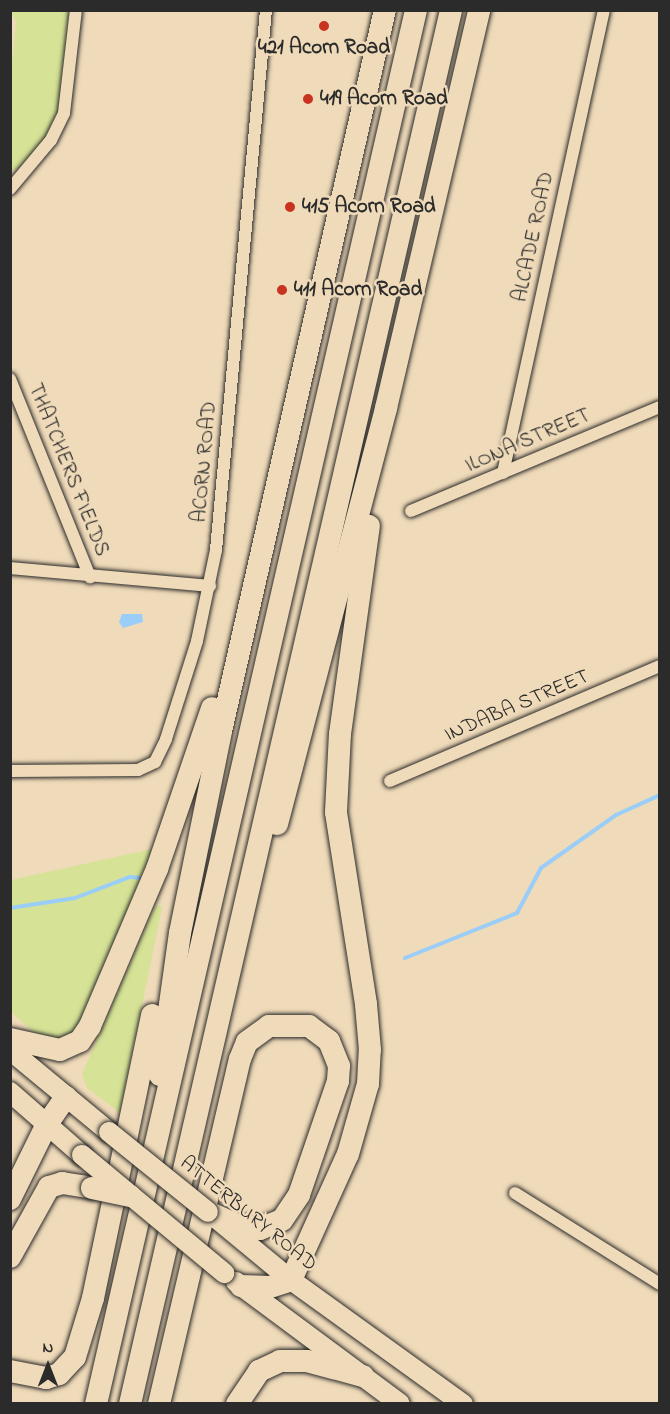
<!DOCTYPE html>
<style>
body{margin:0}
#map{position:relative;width:670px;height:1414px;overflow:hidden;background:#efdab9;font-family:"Indie Flower",sans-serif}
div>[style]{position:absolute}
.green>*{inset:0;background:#d6e295}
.water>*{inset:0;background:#9acef8}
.stream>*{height:4px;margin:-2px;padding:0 2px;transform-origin:2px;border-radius:2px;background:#9acef8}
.roads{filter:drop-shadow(0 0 2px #2b2b2b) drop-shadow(0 0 2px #2b2b2b)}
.minor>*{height:12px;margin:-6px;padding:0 6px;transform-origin:6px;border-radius:6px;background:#efdab9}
.primary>*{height:20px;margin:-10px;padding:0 10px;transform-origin:10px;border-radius:10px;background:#efdab9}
.motorway>*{height:22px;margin:-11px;padding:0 11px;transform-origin:11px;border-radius:11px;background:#efdab9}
.bridges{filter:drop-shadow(0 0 2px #2b2b2b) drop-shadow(0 0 2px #2b2b2b)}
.primary-bridge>*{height:20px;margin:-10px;padding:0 10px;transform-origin:10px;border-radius:10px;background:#efdab9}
.motorway-bridge>*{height:22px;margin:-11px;padding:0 11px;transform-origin:11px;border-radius:11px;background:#efdab9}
.dots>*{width:16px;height:16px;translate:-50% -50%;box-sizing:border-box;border:3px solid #efdab9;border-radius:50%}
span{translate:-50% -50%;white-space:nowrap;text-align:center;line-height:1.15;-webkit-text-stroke:5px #efdab9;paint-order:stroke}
.poi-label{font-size:21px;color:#2b2b2b;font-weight:700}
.left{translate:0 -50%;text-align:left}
.street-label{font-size:21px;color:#2b2b2b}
.frame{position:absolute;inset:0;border:12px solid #2b2b2b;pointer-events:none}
.north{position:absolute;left:18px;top:1336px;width:60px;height:60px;-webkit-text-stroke:4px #efdab9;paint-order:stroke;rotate:0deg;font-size:16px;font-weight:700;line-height:24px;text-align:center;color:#2b2b2b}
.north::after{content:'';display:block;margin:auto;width:21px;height:27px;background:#2b2b2b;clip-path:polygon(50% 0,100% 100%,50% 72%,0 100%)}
</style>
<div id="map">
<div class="green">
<i style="clip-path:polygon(11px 11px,71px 11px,57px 121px,27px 164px,11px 171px,10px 87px,16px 22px)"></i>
<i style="clip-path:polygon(152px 849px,146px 882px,82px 1026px,70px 1036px,56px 1039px,32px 1031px,11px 1012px,11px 880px)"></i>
<i style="clip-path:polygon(156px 905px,162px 907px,120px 1113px,87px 1088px,82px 1074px)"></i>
</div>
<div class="water">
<i style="clip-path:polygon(122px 614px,142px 614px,143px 622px,123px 628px,119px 622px)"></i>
</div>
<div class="stream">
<i style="left:10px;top:908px;width:66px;rotate:-8.7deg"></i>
<i style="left:75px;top:898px;width:59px;rotate:-20.9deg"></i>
<i style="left:130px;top:877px;width:12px;rotate:5deg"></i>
<i style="left:405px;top:958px;width:121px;rotate:-21.9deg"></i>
<i style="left:517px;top:913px;width:51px;rotate:-61.9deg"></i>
<i style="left:541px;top:868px;width:92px;rotate:-35.2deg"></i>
<i style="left:616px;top:815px;width:48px;rotate:-24.4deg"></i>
</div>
<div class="roads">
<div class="minor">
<i style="left:10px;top:189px;width:64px;rotate:-50.1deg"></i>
<i style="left:51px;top:140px;width:30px;rotate:-64deg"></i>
<i style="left:64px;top:113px;width:104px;rotate:-83.4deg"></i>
<i style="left:10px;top:379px;width:214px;rotate:68deg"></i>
<i style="left:503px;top:473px;width:474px;rotate:-77.7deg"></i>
<i style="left:411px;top:511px;width:270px;rotate:-22.7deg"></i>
<i style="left:10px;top:568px;width:201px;rotate:5.1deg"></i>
<i style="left:10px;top:771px;width:128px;rotate:-0.4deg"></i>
<i style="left:138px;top:770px;width:19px;rotate:-25deg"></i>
<i style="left:155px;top:762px;width:25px;rotate:-64deg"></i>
<i style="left:166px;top:739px;width:103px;rotate:-72.4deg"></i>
<i style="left:197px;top:641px;width:93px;rotate:-78.2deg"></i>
<i style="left:216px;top:550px;width:542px;rotate:-84.71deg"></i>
<i style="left:390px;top:781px;width:293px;rotate:-23.1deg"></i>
<i style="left:515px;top:1193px;width:171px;rotate:32.1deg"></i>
</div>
<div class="primary">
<i style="left:10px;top:1050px;width:129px;rotate:39.6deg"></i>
<i style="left:10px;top:1092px;width:96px;rotate:41.2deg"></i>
<i style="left:217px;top:1219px;width:96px;rotate:39.5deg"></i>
<i style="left:291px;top:1280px;width:212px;rotate:35.8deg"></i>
<i style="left:236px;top:1282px;width:204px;rotate:36.6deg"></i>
</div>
<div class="motorway">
<i style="left:277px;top:824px;width:430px;rotate:-75.3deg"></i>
<i style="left:386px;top:408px;width:409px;rotate:-76.8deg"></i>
<i style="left:10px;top:1039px;width:51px;rotate:12.4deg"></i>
<i style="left:60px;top:1050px;width:22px;rotate:-24deg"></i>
<i style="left:80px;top:1041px;width:18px;rotate:-56deg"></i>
<i style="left:90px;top:1026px;width:171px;rotate:-66.9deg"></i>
<i style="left:157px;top:869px;width:170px;rotate:-71.1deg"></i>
<i style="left:160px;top:1075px;width:143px;rotate:-82deg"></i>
<i style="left:180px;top:933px;width:206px;rotate:-78.5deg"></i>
<i style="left:221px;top:731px;width:739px;rotate:-77.19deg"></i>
<i style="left:10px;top:1199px;width:84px;rotate:-63.7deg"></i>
<i style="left:47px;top:1124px;width:33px;rotate:-55deg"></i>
<i style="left:10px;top:1257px;width:80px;rotate:-60.9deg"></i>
<i style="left:49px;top:1187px;width:14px;rotate:-17deg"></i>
<i style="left:62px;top:1183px;width:30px;rotate:9deg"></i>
<i style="left:241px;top:1286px;width:29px;rotate:2deg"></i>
<i style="left:270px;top:1287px;width:22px;rotate:-18deg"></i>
<i style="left:291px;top:1280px;width:138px;rotate:-65.7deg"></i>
<i style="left:348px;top:1154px;width:73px;rotate:-74.1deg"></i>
<i style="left:368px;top:1084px;width:34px;rotate:-87deg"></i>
<i style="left:370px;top:1050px;width:46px;rotate:-95deg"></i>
<i style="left:366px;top:1004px;width:194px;rotate:-98.9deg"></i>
<i style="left:336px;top:812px;width:78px;rotate:-87.1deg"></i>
<i style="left:340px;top:734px;width:210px;rotate:-82.1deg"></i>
<i style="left:10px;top:1371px;width:37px;rotate:11deg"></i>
<i style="left:46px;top:1378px;width:14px;rotate:-17deg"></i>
<i style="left:59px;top:1374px;width:23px;rotate:-47deg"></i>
<i style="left:75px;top:1357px;width:62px;rotate:-73deg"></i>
<i style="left:93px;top:1298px;width:289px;rotate:-78.2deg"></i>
<i style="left:96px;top:1404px;width:1430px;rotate:-77.07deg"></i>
<i style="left:130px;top:1404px;width:1430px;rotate:-77.03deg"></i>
<i style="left:159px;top:1404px;width:354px;rotate:-76.8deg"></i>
<i style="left:240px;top:1059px;width:18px;rotate:-68deg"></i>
<i style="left:247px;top:1042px;width:27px;rotate:-36deg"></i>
<i style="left:269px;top:1026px;width:40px"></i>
<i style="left:309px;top:1026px;width:25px;rotate:37deg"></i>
<i style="left:329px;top:1041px;width:27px;rotate:68deg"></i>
<i style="left:339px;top:1066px;width:15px;rotate:94deg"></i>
<i style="left:338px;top:1081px;width:120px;rotate:108.9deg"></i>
<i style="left:299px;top:1195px;width:30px;rotate:124deg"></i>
<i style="left:282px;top:1220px;width:24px;rotate:158deg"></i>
<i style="left:260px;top:1229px;width:25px;rotate:-169deg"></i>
<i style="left:235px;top:1224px;width:30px;rotate:-156deg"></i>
<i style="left:237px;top:1404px;width:40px;rotate:-56deg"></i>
<i style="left:259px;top:1371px;width:23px;rotate:-25deg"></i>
<i style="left:280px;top:1361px;width:27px"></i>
<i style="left:307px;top:1361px;width:58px;rotate:15deg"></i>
</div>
</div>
<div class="bridges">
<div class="primary-bridge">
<i style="left:109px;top:1132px;width:127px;rotate:38.9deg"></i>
<i style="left:82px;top:1155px;width:185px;rotate:39.7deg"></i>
</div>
<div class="motorway-bridge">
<i style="left:92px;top:1188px;width:39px;rotate:12deg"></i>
</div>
</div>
<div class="dots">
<i style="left:324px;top:26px;background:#c8321e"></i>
<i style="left:308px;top:99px;background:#c8321e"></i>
<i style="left:290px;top:207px;background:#c8321e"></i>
<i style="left:282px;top:290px;background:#c8321e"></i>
</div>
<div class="poi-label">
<span style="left:324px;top:48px">421 Acorn Road</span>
<span class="left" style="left:320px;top:99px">419 Acorn Road</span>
<span class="left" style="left:302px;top:207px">415 Acorn Road</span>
<span class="left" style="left:294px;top:290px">411 Acorn Road</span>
</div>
<div class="street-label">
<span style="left:534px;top:237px;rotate:-78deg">ALCADE ROAD</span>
<span style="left:528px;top:441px;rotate:-23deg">ILONA STREET</span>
<span style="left:205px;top:462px;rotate:-85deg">ACORN ROAD</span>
<span style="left:68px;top:470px;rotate:68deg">THATCHERS FIELDS</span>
<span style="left:517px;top:706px;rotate:-23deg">INDABA STREET</span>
<span style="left:248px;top:1214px;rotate:39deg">ATTERBURY ROAD</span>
</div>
<div class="frame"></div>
<div class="north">N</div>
</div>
